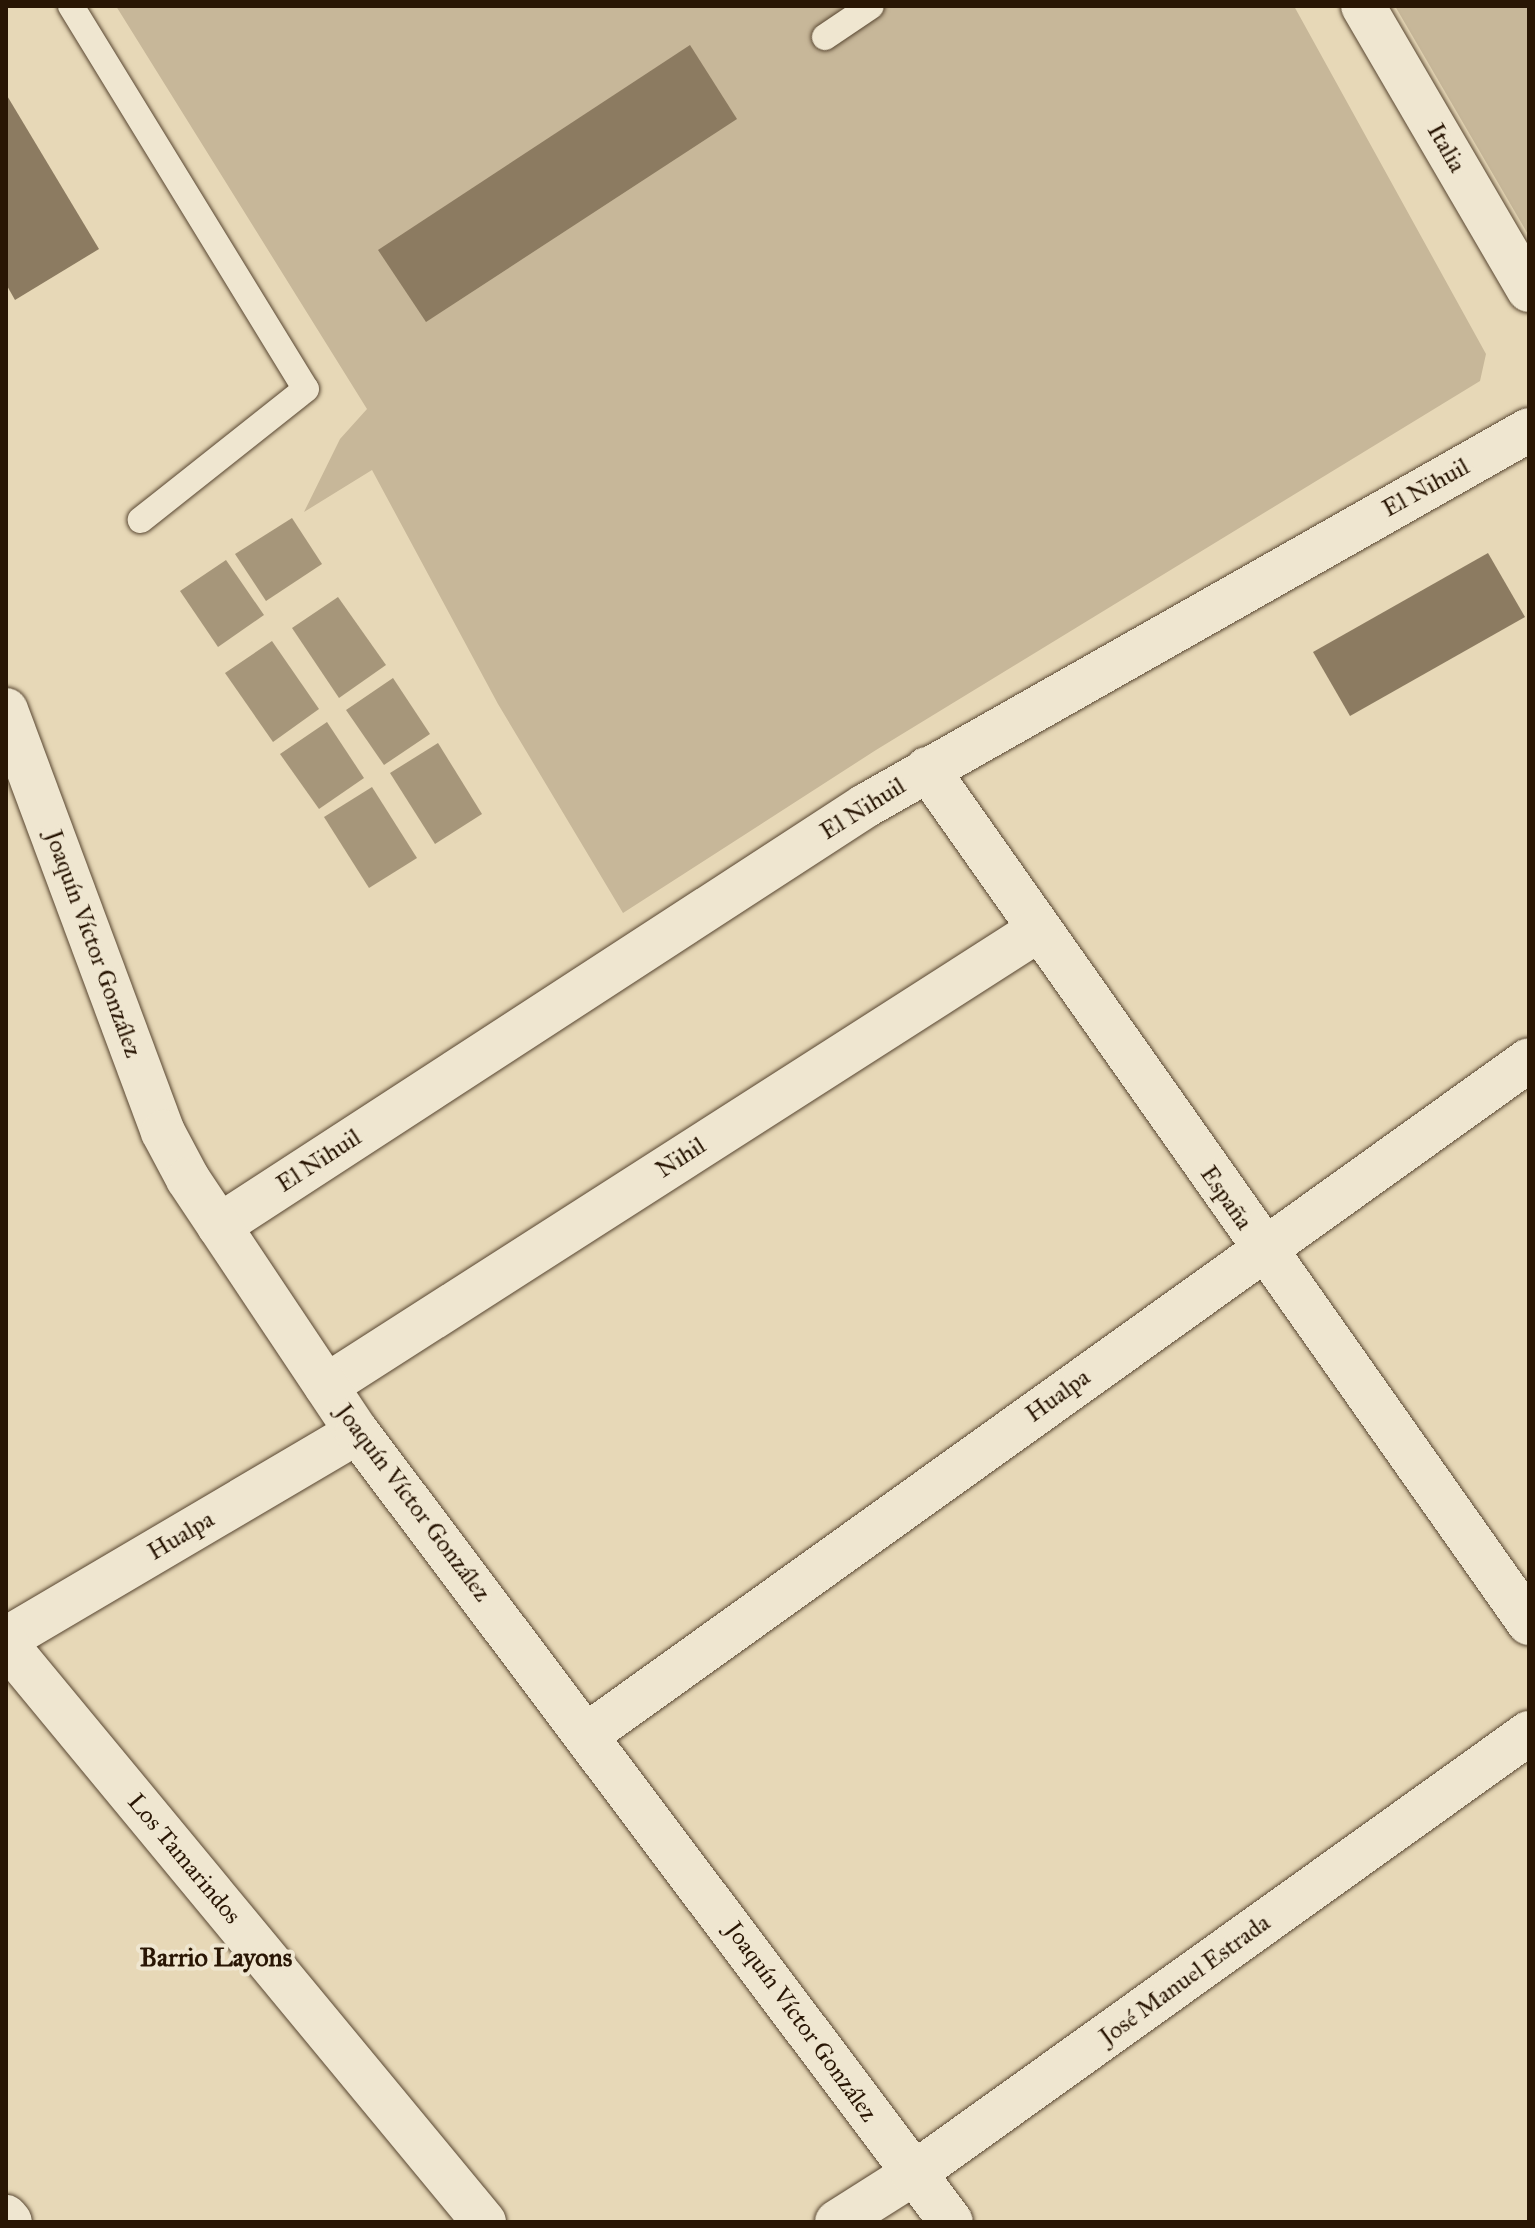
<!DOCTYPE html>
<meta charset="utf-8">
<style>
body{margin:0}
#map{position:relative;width:1535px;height:2228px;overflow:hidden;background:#e7d8b7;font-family:"IM FELL Great Primer",serif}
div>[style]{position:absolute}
.green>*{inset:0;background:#c7b799}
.water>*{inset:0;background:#a6967a}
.building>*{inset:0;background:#8c7b61}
.roads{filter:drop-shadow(0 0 2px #584631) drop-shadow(0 0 2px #584631)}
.lane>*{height:26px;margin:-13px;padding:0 13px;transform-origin:13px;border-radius:13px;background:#efe6d0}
.street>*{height:44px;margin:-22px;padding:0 22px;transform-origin:22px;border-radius:22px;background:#efe6d0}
.secondary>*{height:44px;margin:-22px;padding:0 22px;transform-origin:22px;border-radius:22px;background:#efe6d0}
span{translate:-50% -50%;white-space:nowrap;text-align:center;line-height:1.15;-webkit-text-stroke:8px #efe6d0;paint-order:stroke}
.street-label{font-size:24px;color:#291604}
.neighbourhood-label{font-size:26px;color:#291604;font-weight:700}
.frame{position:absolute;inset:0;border:8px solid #291604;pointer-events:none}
</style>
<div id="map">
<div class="green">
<i style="clip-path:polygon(116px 6px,1294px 6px,1486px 354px,1480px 381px,876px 750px,623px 913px,498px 704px,372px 470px,304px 512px,340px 439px,367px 409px)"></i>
<i style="clip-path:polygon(1395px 6px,1529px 6px,1529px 236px)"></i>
</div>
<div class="water">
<i style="clip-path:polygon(292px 518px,322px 564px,266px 601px,235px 554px)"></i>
<i style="clip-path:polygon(226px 560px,264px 615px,218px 647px,180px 591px)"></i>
<i style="clip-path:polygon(338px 597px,386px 665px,339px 698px,292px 628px)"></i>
<i style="clip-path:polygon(272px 641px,319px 709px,273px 742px,225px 673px)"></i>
<i style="clip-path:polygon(393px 678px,430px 734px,384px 765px,346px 710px)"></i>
<i style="clip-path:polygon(327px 722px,364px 778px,319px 809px,280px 754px)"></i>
<i style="clip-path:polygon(438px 743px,482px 814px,435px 844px,390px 773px)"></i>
<i style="clip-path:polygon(372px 787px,417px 858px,369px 888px,324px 817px)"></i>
</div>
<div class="building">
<i style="clip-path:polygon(690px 45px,737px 119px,426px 322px,378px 250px)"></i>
<i style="clip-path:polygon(6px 94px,99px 249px,15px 300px,6px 284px)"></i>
<i style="clip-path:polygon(1488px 553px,1525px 617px,1350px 716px,1313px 652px)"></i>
</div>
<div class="roads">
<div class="lane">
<i style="left:71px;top:6px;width:449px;rotate:58.5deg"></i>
<i style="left:306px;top:389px;width:211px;rotate:141.6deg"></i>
<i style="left:825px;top:37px;width:55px;rotate:-34deg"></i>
</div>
<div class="street">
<i style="left:927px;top:769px;width:1045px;rotate:54.82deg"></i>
<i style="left:219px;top:1226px;width:771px;rotate:-33.03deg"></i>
<i style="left:865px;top:806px;width:763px;rotate:-29.52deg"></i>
<i style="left:326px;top:1386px;width:844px;rotate:-32.62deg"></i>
<i style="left:6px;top:1639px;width:407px;rotate:-30.5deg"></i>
<i style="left:6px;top:1644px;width:750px;rotate:50.41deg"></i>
<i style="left:588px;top:1734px;width:1157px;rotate:-35.61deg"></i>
<i style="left:6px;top:2217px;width:6px;rotate:51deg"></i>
<i style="left:837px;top:2222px;width:90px;rotate:-32.3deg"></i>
<i style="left:913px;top:2174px;width:758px;rotate:-35.6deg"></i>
</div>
<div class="secondary">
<i style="left:1363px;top:6px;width:329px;rotate:59.7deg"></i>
<i style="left:6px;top:710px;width:450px;rotate:69.6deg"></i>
<i style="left:163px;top:1132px;width:53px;rotate:62deg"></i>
<i style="left:188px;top:1179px;width:304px;rotate:56.3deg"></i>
<i style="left:357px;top:1432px;width:988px;rotate:53.06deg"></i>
</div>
</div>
<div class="street-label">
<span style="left:1446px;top:148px;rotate:60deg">Italia</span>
<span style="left:1426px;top:488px;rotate:-29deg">El Nihuil</span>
<span style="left:863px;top:809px;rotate:-32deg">El Nihuil</span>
<span style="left:93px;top:944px;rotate:70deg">Joaquín Víctor González</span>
<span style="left:681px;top:1158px;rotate:-33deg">Nihil</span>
<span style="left:319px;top:1161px;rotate:-33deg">El Nihuil</span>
<span style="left:1226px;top:1198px;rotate:55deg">España</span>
<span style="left:1058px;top:1396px;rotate:-36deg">Hualpa</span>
<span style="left:413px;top:1503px;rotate:53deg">Joaquín Víctor González</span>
<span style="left:181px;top:1536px;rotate:-31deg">Hualpa</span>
<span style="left:184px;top:1859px;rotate:50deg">Los Tamarindos</span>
<span style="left:1185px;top:1980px;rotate:-36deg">José Manuel Estrada</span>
<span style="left:801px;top:2022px;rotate:54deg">Joaquín Víctor González</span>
</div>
<div class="neighbourhood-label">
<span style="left:216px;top:1958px">Barrio Layons</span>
</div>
<div class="frame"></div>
</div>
